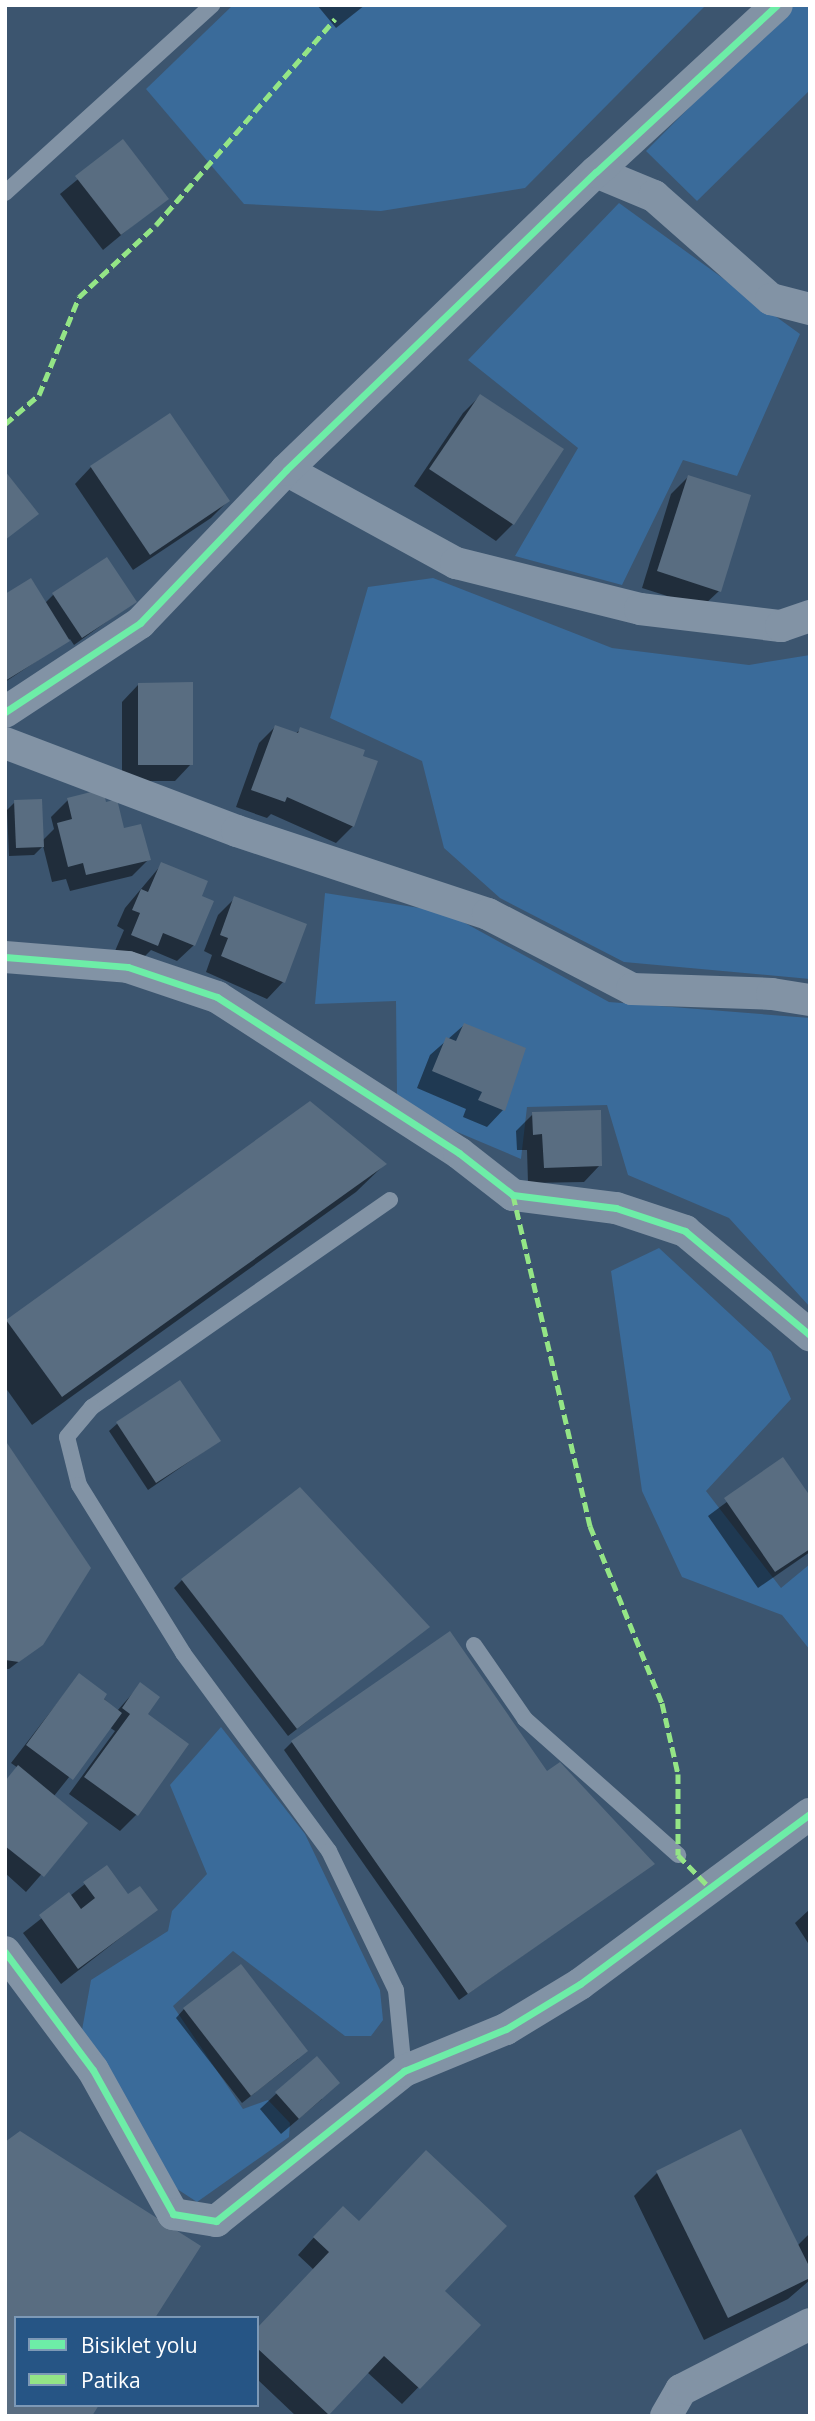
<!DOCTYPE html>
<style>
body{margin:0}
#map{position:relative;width:815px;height:2421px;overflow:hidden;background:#3c556f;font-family:"Open Sans",sans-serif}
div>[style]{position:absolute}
.green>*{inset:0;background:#3a6b9a}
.shadow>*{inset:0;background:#0007}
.building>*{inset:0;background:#596d81}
.service>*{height:16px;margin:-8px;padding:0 8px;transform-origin:8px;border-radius:8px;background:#8293a5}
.minor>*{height:32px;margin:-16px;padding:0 16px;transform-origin:16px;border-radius:16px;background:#8293a5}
.quiet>*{height:5px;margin-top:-2.5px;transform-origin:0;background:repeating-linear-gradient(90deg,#94e586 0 10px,transparent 0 15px)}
.cycleway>*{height:7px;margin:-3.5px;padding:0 3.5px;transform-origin:3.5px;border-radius:3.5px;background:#6deda7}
span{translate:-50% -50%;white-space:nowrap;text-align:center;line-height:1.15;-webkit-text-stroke:6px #265585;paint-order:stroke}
.frame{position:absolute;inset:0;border:7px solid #fff;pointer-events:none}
.legend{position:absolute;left:14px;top:2316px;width:245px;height:91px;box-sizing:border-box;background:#265585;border:2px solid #7d99b6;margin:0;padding:9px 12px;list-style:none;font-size:21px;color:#fff}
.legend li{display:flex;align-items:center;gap:14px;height:35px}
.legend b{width:35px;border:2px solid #7d99b6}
</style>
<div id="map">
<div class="green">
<i style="clip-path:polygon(233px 5px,706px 5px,525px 188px,381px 211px,244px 204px,146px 89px)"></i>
<i style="clip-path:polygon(791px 5px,810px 5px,810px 90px,697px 201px,646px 151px)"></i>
<i style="clip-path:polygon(619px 203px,800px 334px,737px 476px,683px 460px,622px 585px,515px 556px,578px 448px,468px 360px)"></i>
<i style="clip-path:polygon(433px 578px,612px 648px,749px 665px,810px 655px,810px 979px,624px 962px,500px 898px,444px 848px,422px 761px,330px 718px,368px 587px)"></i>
<i style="clip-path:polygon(325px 893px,445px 912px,609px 1002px,810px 1018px,810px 1307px,729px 1218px,628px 1175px,607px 1105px,527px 1107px,521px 1159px,443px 1126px,397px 1094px,396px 1001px,315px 1004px)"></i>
<i style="clip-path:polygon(659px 1248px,771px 1352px,791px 1399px,706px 1491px,781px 1588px,810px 1564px,810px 1650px,782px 1615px,682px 1577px,642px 1491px,611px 1271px)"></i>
<i style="clip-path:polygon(221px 1727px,305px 1834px,380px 1990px,383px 2020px,371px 2036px,345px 2036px,233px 1951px,173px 2006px,243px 2109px,268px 2100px,290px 2123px,289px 2137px,197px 2202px,171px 2185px,82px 2030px,91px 1980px,168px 1931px,172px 1911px,207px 1874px,170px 1785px)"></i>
</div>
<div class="shadow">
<i style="clip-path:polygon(317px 5px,365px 5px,336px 28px)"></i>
<i style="clip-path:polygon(123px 142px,166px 198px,103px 250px,60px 194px)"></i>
<i style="clip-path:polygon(480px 396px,513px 524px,496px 541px,414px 486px,463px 413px)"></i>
<i style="clip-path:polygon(91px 467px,228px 501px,211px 518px,133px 570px,75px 484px)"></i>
<i style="clip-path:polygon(688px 477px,719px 591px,702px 607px,642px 588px,671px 494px)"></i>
<i style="clip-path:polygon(54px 594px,134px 602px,74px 645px,70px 639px,5px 682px,5px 596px,45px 603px)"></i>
<i style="clip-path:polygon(138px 685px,191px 764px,175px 781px,122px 781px,122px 702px)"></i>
<i style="clip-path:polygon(275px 727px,295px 734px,301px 729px,353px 826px,336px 843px,271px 814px,267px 818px,236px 807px,259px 743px)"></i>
<i style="clip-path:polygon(68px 800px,104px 804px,149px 859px,132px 876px,70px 891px,66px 879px,52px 882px,43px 846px,34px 855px,9px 856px,7px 810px,15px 802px,42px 841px,54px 829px,51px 817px)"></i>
<i style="clip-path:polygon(162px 864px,199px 897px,194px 945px,177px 961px,151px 950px,140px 961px,115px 951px,124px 930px,117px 926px,125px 908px)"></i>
<i style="clip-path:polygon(235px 898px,283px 982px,267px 999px,206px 972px,212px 955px,204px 951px,218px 915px)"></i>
<i style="clip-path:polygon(464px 1025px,503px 1110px,487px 1127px,463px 1117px,466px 1109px,417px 1088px,430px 1055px)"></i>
<i style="clip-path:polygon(310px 1103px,385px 1164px,356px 1192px,32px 1425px,5px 1387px,5px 1322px)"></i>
<i style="clip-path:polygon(533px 1114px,600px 1165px,584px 1182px,528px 1183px,527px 1150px,517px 1150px,516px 1131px)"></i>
<i style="clip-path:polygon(118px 1423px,219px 1441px,148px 1490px,109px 1431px)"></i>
<i style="clip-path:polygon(5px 1443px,42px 1644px,9px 1669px,5px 1669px)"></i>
<i style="clip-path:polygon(783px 1460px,810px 1499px,810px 1552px,758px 1588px,708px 1516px)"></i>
<i style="clip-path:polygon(182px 1580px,428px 1627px,288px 1736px,174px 1588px)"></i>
<i style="clip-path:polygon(79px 1675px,117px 1711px,140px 1685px,145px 1714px,136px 1815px,120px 1831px,69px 1794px,115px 1731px,109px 1727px,54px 1796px,86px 1823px,26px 1892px,5px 1873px,5px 1781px,18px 1768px,11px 1763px)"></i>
<i style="clip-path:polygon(292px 1742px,547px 1773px,653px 1864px,459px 2000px,284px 1750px)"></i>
<i style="clip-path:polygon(85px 1884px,156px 1910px,61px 1984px,23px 1933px)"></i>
<i style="clip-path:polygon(810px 1909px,810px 1946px,795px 1923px)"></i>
<i style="clip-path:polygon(184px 2009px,298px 2059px,242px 2103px,176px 2018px)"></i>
<i style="clip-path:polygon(277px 2093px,322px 2099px,281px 2134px,260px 2109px)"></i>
<i style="clip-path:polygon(657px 2173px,797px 2246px,810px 2233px,810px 2280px,788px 2299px,704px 2340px,634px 2196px)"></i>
<i style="clip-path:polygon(326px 2224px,443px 2291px,479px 2325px,402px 2404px,367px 2372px,326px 2416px,296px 2416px,257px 2379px,257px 2330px,314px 2270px,298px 2255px)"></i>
</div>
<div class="building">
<i style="clip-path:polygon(123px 139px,169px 199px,121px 235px,75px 176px)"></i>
<i style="clip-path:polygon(480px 394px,564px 449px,514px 525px,429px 469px)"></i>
<i style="clip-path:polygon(170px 413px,230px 501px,150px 555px,90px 466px)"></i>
<i style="clip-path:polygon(5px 471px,39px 514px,5px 540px)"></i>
<i style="clip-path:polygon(688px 475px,751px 495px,721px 592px,657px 571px)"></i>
<i style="clip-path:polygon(107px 557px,137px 602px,82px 638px,52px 593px)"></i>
<i style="clip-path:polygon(31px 578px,70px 641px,5px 681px,5px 594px)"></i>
<i style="clip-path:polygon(193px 682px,193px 765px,138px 765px,138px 683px)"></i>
<i style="clip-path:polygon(275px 725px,298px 733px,300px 727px,365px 750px,363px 756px,378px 761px,354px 827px,287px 797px,285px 802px,251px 790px)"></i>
<i style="clip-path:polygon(103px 789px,106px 802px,117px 799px,124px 828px,141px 824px,151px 860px,86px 875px,83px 863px,68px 867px,57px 823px,72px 819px,67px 798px)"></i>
<i style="clip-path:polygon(42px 799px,44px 847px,16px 848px,14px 800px)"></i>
<i style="clip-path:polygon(161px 862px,208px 881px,202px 896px,214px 901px,195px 946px,163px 933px,158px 946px,131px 935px,140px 913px,132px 910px,141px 889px,148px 892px)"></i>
<i style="clip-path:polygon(234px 896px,307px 924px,285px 983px,221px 956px,228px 938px,220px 935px)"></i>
<i style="clip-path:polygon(464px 1023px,526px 1048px,505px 1111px,478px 1100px,482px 1092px,432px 1071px,446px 1037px,456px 1041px)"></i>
<i style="clip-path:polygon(310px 1101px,387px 1164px,62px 1397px,6px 1320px)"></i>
<i style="clip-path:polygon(601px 1110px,602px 1166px,544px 1168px,542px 1134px,533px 1135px,532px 1112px)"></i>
<i style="clip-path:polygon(180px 1380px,221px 1441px,156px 1483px,116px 1422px)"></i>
<i style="clip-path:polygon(5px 1440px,91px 1568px,43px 1645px,19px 1662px,5px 1660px)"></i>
<i style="clip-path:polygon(783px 1457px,810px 1496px,810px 1549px,775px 1572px,724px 1498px)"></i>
<i style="clip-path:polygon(300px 1487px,430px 1627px,297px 1729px,181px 1579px)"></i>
<i style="clip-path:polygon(450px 1631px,547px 1771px,560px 1762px,655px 1864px,468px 1994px,291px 1741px)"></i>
<i style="clip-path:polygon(79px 1673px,107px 1694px,104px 1699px,122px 1713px,73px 1780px,26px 1745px)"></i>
<i style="clip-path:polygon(140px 1682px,160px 1697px,148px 1714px,189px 1744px,138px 1816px,84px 1777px,130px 1714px,122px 1708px)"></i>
<i style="clip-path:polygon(18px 1765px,88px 1823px,44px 1877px,5px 1846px,5px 1781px)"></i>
<i style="clip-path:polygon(107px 1865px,128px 1894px,140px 1886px,158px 1910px,78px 1969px,39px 1915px,69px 1892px,81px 1909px,95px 1898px,83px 1882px)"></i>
<i style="clip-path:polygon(241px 1964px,308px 2051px,251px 2096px,183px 2008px)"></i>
<i style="clip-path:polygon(317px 2056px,340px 2083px,299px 2119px,275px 2092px)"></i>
<i style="clip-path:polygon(741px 2129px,810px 2268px,810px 2278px,728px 2318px,656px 2171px)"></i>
<i style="clip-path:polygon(20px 2131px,201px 2246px,155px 2318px,16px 2318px,16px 2405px,99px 2405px,92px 2416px,5px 2416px,5px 2142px)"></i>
<i style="clip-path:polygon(426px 2150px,507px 2226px,445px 2291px,481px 2325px,420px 2389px,384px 2356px,329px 2415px,257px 2348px,257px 2328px,329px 2252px,313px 2237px,343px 2206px,359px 2221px)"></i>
</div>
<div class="service">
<i style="left:5px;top:193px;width:280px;rotate:-42.2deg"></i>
<i style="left:390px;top:1200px;width:363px;rotate:145.2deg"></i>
<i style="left:92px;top:1407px;width:39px;rotate:130deg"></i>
<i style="left:67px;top:1437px;width:49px;rotate:76deg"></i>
<i style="left:79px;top:1485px;width:198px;rotate:58.2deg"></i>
<i style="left:183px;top:1653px;width:246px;rotate:53.6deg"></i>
<i style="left:329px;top:1851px;width:154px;rotate:64.3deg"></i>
<i style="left:396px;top:1990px;width:81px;rotate:84.4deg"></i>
<i style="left:474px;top:1645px;width:90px;rotate:55.4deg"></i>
<i style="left:525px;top:1719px;width:205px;rotate:41.6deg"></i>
</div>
<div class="minor">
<i style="left:596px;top:172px;width:63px;rotate:22.5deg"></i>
<i style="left:654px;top:196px;width:156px;rotate:41.4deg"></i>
<i style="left:771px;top:299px;width:40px;rotate:14.4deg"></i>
<i style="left:286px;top:470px;width:194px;rotate:28.7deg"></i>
<i style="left:456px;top:563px;width:190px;rotate:14deg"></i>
<i style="left:640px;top:609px;width:142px;rotate:6.9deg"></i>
<i style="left:781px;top:626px;width:31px;rotate:-19deg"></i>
<i style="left:5px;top:712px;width:162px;rotate:-33.4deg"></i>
<i style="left:140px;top:623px;width:211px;rotate:-46.3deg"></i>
<i style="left:286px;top:470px;width:430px;rotate:-43.9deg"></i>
<i style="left:596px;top:172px;width:246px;rotate:-42.7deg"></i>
<i style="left:5px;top:743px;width:248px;rotate:20.8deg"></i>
<i style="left:237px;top:831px;width:264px;rotate:18.3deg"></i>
<i style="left:488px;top:914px;width:162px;rotate:27.5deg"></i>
<i style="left:632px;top:989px;width:140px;rotate:2deg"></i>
<i style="left:772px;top:994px;width:38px;rotate:9deg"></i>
<i style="left:5px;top:957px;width:123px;rotate:4.6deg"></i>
<i style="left:128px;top:967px;width:94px;rotate:18.6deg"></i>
<i style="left:217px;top:997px;width:288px;rotate:32.8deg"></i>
<i style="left:459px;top:1153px;width:68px;rotate:37.9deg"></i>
<i style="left:513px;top:1195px;width:104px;rotate:7.2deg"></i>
<i style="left:616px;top:1208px;width:73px;rotate:18.4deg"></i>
<i style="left:685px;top:1231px;width:163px;rotate:39.8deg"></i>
<i style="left:5px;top:1952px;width:147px;rotate:53.3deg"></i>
<i style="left:93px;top:2070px;width:165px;rotate:60.9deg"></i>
<i style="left:173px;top:2214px;width:44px;rotate:9.2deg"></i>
<i style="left:216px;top:2221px;width:241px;rotate:-38.6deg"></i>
<i style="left:404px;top:2071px;width:110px;rotate:-22.4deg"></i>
<i style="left:506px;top:2029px;width:87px;rotate:-31.3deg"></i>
<i style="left:580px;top:1984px;width:286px;rotate:-36.5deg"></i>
<i style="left:666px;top:2416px;width:30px;rotate:-60deg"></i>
<i style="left:681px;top:2390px;width:145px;rotate:-27.1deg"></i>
</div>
<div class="quiet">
<i style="left:5px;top:424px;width:45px;rotate:-40.5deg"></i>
<i style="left:39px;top:395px;width:106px;rotate:-67.8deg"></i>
<i style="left:79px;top:297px;width:105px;rotate:-43.1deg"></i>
<i style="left:156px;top:225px;width:273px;rotate:-49deg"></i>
<i style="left:513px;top:1195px;width:340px;rotate:76.9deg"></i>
<i style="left:590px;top:1526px;width:191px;rotate:67.9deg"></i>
<i style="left:662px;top:1703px;width:73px;rotate:77.3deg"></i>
<i style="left:678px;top:1774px;width:81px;rotate:90deg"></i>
<i style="left:678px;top:1855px;width:46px;rotate:45.9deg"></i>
</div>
<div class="cycleway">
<i style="left:5px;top:712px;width:162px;rotate:-33.4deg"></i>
<i style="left:140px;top:623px;width:211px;rotate:-46.3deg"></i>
<i style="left:286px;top:470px;width:430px;rotate:-43.9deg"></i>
<i style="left:596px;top:172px;width:246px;rotate:-42.7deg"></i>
<i style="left:5px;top:957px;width:123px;rotate:4.6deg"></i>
<i style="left:128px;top:967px;width:94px;rotate:18.6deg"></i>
<i style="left:217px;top:997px;width:288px;rotate:32.8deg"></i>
<i style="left:459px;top:1153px;width:68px;rotate:37.9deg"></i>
<i style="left:513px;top:1195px;width:104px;rotate:7.2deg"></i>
<i style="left:616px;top:1208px;width:73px;rotate:18.4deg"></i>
<i style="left:685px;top:1231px;width:163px;rotate:39.8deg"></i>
<i style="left:5px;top:1952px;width:147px;rotate:53.3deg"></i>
<i style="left:93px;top:2070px;width:165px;rotate:60.9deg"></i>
<i style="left:173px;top:2214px;width:44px;rotate:9.2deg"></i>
<i style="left:216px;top:2221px;width:241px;rotate:-38.6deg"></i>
<i style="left:404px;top:2071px;width:110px;rotate:-22.4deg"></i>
<i style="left:506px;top:2029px;width:87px;rotate:-31.3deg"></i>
<i style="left:580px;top:1984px;width:286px;rotate:-36.5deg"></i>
</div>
<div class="frame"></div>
<ul class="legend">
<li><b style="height:9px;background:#6deda7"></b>Bisiklet yolu</li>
<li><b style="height:9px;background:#94e586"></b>Patika</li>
</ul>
</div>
